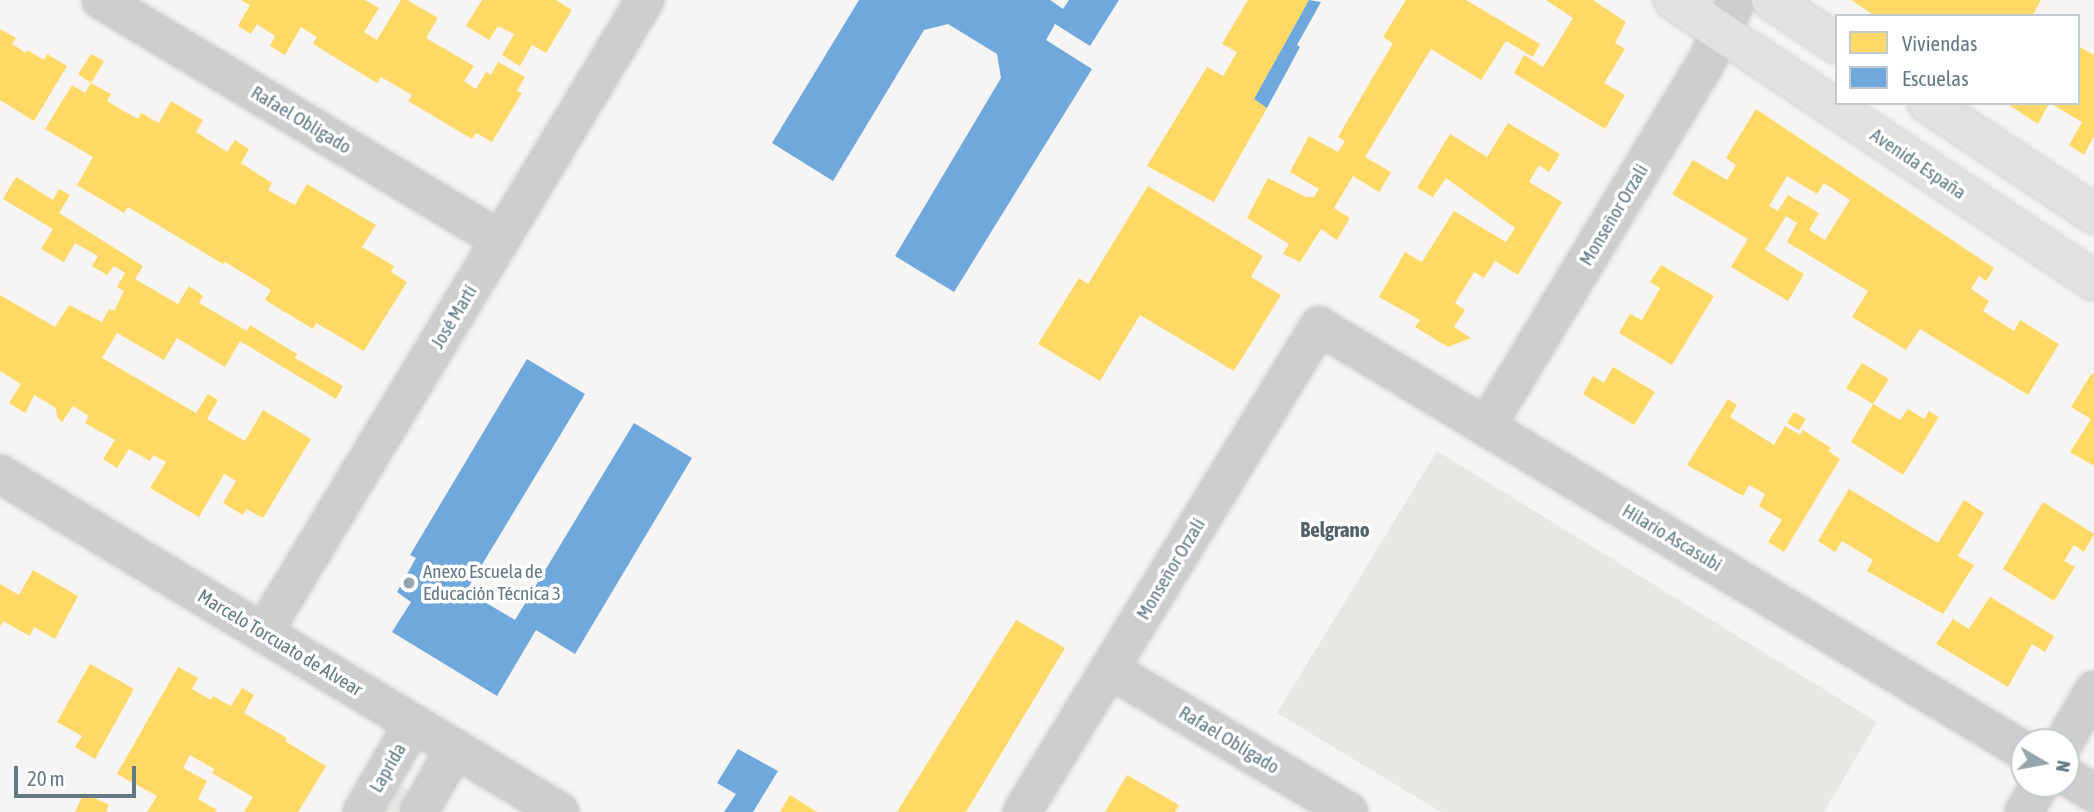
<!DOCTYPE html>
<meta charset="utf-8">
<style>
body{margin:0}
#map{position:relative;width:2094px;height:812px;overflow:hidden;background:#f6f5f4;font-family:"Asap Condensed",sans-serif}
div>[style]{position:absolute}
.green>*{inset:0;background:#e6e9e2}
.homes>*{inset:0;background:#ffd966}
.schools>*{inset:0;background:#6fa8dc}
.roads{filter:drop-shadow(0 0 2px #d3d3d3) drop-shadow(0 0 2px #d3d3d3)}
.minor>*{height:38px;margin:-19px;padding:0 19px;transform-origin:19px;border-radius:19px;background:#cdcfcf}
.major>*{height:38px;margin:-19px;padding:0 19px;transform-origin:19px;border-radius:19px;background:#e1e1e2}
.dots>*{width:19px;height:19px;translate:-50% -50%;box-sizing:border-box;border:4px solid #fff;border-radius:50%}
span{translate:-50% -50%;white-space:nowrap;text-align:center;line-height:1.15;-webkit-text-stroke:7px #fff;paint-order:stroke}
.street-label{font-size:19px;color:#637a86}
.poi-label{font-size:19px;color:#637a86}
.left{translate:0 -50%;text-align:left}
.neighbourhood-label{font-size:21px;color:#51626b;font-weight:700}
.legend{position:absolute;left:1835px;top:14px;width:245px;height:91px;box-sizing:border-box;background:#fff;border:2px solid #c1cacf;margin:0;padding:9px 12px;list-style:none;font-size:21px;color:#637a86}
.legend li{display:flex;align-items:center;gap:14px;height:35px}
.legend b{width:35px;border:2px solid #c1cacf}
.north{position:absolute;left:2010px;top:728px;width:70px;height:70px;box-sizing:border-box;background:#fff;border:2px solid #c1cacf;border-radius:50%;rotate:100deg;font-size:19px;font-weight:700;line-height:28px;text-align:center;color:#637a86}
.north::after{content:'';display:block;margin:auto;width:24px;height:32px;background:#96a5ac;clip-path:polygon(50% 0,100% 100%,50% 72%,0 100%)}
.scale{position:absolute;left:14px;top:766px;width:122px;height:32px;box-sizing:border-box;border:4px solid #637a86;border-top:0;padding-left:9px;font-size:21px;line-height:24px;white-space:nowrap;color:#637a86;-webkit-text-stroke:5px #fff;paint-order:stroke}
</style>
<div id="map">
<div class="green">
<i style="clip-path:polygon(1437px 451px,1877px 722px,1824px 812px,1441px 812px,1277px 713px)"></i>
<i style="clip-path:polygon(397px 786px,403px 786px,410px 793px,398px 812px,382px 812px)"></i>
</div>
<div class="homes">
<i style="clip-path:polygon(241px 0,365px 0,379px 8px,364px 32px,377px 40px,401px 0,407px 0,438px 18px,426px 38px,474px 66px,464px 81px,476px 89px,486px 72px,491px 75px,498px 62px,525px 77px,517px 91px,522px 93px,492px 142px,476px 133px,472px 139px,408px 101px,412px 95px,381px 77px,377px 83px,313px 44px,317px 37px,301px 27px,285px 55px,270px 46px,275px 36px,257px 24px,251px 34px,238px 26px,250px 5px)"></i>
<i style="clip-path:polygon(482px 0,556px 0,572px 10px,546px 53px,532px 45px,520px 66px,502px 55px,514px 34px,498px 26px,489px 40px,466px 26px)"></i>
<i style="clip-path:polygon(1248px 0,1309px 0,1254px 99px,1267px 108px,1214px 202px,1147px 166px,1207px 67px,1223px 76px,1237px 52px,1222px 44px)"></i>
<i style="clip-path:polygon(1406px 0,1466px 0,1540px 44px,1533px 57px,1506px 41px,1481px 80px,1431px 49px,1365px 157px,1391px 172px,1379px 192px,1353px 176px,1334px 208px,1350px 218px,1337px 240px,1321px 229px,1300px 262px,1283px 254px,1289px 244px,1247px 218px,1268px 178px,1306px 197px,1314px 197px,1319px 189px,1290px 172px,1309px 136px,1338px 152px,1345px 141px,1338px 137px,1393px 43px,1383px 37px)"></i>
<i style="clip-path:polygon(1546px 0,1593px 0,1626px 22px,1615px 43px,1625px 49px,1604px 83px,1625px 95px,1605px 129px,1514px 73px,1524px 55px,1543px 67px,1573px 18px)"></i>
<i style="clip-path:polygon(1851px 0,2041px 0,2032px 16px,1875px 16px)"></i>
<i style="clip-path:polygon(0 29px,16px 38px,12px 44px,26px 53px,27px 50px,44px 60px,47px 54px,67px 66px,34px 121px,0 100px)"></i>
<i style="clip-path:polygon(2078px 46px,2094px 55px,2094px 136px,2084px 155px,2069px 145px,2082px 122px,2050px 103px,2078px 103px)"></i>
<i style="clip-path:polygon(91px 54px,104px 61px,91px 83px,111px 94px,107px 101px,122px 110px,138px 119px,141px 113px,159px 123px,171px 101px,203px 120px,196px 132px,227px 152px,235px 140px,249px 149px,241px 163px,272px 183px,268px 190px,295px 205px,307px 184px,376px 225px,362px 247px,394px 266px,391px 272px,407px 282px,364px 351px,316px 323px,313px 329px,265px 300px,271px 290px,225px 262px,223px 264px,128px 207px,124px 213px,77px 185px,93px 157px,45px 129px,72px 85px,85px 93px,91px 83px,78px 74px)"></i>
<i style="clip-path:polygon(2006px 103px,2049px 103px,2038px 124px)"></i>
<i style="clip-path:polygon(evenodd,1756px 109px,1994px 268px,1986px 281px,1979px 276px,1971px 289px,1989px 301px,1983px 311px,2014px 331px,2020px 320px,2059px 344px,2028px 395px,1920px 329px,1906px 350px,1852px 317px,1868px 291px,1787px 242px,1797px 223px,1786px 216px,1765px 250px,1804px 274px,1788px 301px,1731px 267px,1748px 239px,1672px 194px,1693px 160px,1727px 180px,1736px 165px,1726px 158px,1756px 109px,1787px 176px,1817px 194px,1824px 183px,1850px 200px,1825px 240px,1809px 230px,1819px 213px,1788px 195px,1778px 211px,1769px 206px,1787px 176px)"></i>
<i style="clip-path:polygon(1508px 123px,1560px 154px,1549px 172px,1539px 165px,1529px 182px,1562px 202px,1518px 275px,1495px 261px,1484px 278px,1474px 272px,1455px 303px,1465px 310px,1454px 327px,1471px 338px,1448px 347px,1415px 327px,1420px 320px,1379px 297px,1405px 252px,1422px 262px,1454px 211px,1506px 242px,1515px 228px,1446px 178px,1433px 197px,1417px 188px,1450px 134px,1487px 157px)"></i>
<i style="clip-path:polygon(16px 177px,53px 200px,59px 189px,70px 195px,59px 213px,143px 266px,135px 279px,178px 304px,189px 286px,203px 296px,199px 303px,247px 331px,250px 325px,297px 354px,295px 358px,343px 386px,336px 399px,240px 341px,225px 367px,177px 338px,164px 360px,117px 333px,102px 358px,196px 413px,208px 394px,218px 400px,207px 419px,245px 441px,263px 410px,311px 439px,263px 518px,246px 509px,243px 515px,223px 503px,236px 481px,224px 474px,199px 517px,150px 488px,166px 462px,153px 455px,150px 461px,129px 449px,117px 468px,103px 459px,115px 440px,85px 423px,89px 416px,73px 406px,62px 422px,57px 417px,56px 408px,34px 395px,25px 413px,9px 403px,21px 384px,0 371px,0 295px,55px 327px,69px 305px,102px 322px,109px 309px,114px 311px,124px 291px,117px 287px,125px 273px,114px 266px,107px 275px,92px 266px,98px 256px,75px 243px,64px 262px,41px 249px,53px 229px,3px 199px)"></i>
<i style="clip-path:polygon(1148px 186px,1263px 256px,1251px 277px,1281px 295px,1234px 371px,1140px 315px,1100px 381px,1038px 344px,1079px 278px,1088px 284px)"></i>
<i style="clip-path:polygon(1661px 265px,1714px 296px,1672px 365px,1619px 333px,1630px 314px,1642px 320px,1660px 288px,1650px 282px)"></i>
<i style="clip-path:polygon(1862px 363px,1889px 379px,1873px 404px,1900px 420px,1908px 409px,1924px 419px,1929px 411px,1939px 417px,1903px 475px,1851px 442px,1873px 404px,1846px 388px)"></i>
<i style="clip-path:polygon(1613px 367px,1655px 392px,1634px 425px,1583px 394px,1593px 376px,1604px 383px)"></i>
<i style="clip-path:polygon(2092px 373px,2094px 375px,2094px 466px,2070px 452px,2091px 419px,2071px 407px)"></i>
<i style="clip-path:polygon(1728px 399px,1737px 405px,1730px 417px,1774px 445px,1785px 426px,1800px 435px,1803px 430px,1831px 448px,1828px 451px,1840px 459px,1784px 552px,1768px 542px,1782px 520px,1759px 506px,1765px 494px,1749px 485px,1743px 496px,1687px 465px)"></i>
<i style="clip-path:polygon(1794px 412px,1806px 419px,1799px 430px,1787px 423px)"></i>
<i style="clip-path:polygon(1849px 489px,1938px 543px,1964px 500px,1984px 513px,1958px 556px,1974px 565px,1943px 614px,1867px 571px,1873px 560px,1842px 541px,1835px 552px,1818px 541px)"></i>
<i style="clip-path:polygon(2043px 502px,2094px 534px,2084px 552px,2074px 545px,2064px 561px,2075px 567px,2054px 601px,2003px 569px)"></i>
<i style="clip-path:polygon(33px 570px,78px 596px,55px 639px,34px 627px,30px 636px,3px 621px,0 627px,0 584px,19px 595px)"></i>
<i style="clip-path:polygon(1990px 597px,2054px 636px,2045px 652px,2032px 644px,2008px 687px,1936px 644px,1953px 619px,1969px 629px)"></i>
<i style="clip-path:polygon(1016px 620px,1065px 648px,966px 812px,897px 812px)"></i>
<i style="clip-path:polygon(90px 664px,134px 689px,95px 759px,75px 747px,82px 736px,57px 722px)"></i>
<i style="clip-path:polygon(178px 667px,198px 678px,192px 689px,211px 700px,213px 696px,231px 706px,242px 688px,254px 695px,244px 713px,287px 738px,285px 741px,326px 766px,298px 812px,244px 812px,253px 797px,212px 773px,214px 769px,190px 755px,183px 768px,207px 781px,198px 799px,217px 810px,216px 812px,147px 812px,157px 796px,117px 774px)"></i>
<i style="clip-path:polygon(1127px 775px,1179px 805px,1175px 812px,1105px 812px)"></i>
<i style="clip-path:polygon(84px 793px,109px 805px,106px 812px,75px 812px)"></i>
<i style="clip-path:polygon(790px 795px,817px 812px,780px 812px)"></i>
</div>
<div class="schools">
<i style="clip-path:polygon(859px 0,1050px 0,1063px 9px,1069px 0,1119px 0,1090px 46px,1055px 24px,1046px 40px,1092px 69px,954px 292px,895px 256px,1001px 78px,997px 54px,948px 24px,924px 30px,833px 181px,772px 143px)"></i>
<i style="clip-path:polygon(1309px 0,1321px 2px,1297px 45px,1300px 47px,1267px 108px,1254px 99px)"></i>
<i style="clip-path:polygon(527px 359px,585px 394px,466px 591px,515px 620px,634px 423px,692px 458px,575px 654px,536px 630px,497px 696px,392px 632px,411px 602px,397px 592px,416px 558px,410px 555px)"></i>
<i style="clip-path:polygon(738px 749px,778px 771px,753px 812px,724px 812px,736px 794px,717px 783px)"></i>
</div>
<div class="roads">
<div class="minor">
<i style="left:101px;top:0;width:466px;rotate:31deg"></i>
<i style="left:1486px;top:427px;width:422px;rotate:-58.9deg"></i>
<i style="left:1704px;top:66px;width:74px;rotate:-63.4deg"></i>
<i style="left:0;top:474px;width:654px;rotate:31.11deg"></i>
<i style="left:263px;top:633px;width:739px;rotate:-58.89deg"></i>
<i style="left:1109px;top:669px;width:279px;rotate:30.8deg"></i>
<i style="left:2064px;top:742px;width:60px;rotate:-60deg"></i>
<i style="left:2066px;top:776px;width:33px;rotate:31deg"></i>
<i style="left:362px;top:812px;width:102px;rotate:-59.9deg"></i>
<i style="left:419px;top:812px;width:73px;rotate:-60.3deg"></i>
<i style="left:1022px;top:812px;width:570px;rotate:-58.57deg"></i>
<i style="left:1319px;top:326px;width:823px;rotate:31.08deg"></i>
<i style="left:2024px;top:812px;width:32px;rotate:-60deg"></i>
</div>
<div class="major">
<i style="left:1673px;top:0;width:506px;rotate:33.72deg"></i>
<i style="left:1771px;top:0;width:79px;rotate:33.7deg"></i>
<i style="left:1927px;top:103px;width:201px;rotate:33.6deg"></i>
</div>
</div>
<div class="dots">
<i style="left:409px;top:583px;background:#96a5ac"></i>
</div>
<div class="street-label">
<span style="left:301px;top:120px;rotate:31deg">Rafael Obligado</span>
<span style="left:1918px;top:164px;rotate:34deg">Avenida España</span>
<span style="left:1614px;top:215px;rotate:-59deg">Monseñor Orzali</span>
<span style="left:454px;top:317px;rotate:-59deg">José Martí</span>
<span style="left:1672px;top:538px;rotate:31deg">Hilario Ascasubi</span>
<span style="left:1171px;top:569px;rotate:-59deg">Monseñor Orzali</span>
<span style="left:280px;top:643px;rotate:31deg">Marcelo Torcuato de Alvear</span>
<span style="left:1229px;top:740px;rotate:31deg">Rafael Obligado</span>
<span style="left:388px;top:768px;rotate:-60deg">Laprida</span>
</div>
<div class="poi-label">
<span class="left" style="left:423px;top:583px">Anexo Escuela de<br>Educación Técnica 3</span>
</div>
<div class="neighbourhood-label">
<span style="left:1335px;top:529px">Belgrano</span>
</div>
<ul class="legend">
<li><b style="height:19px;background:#ffd966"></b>Viviendas</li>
<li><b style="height:19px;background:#6fa8dc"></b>Escuelas</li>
</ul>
<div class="north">N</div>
<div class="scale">20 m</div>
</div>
